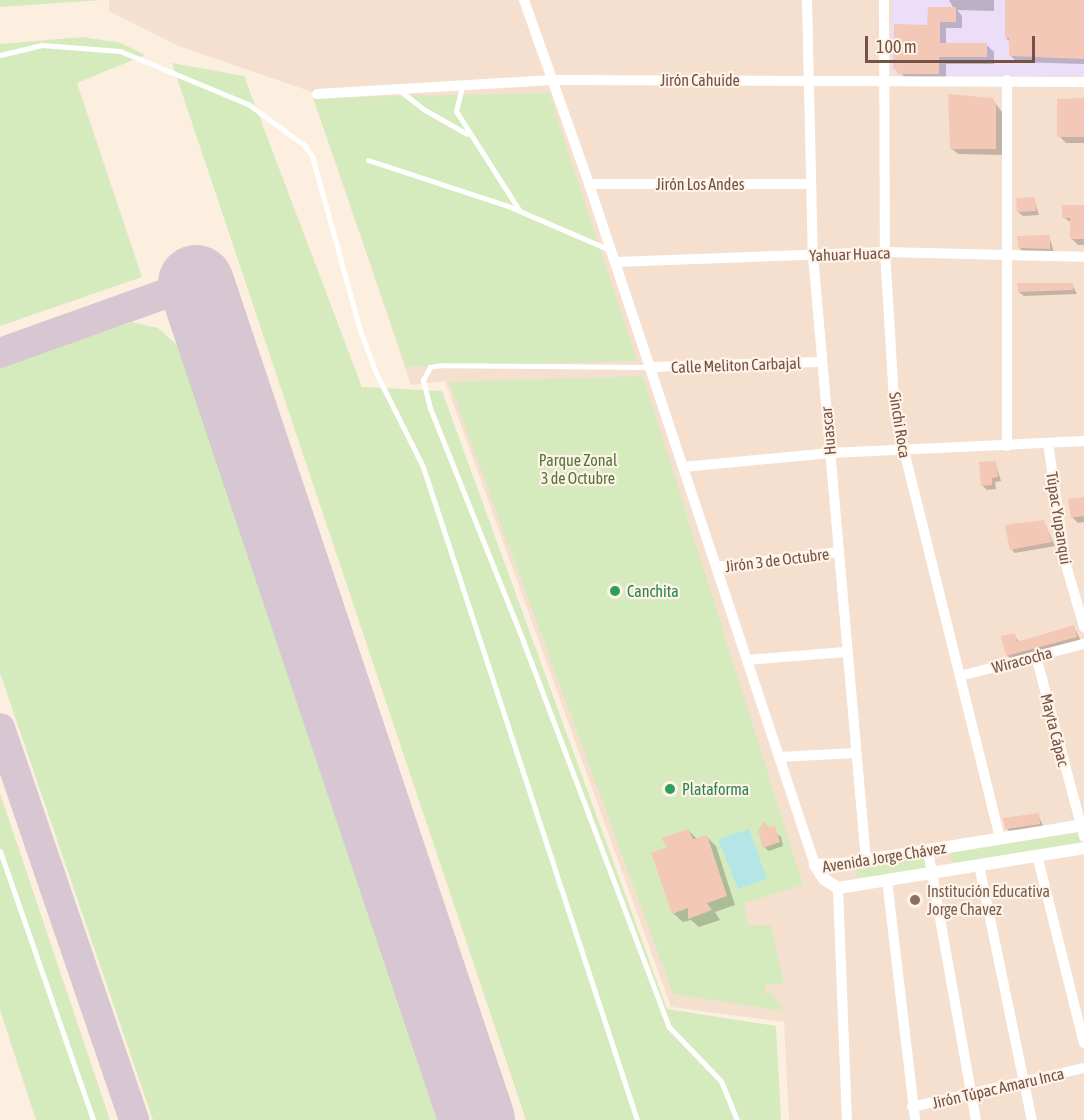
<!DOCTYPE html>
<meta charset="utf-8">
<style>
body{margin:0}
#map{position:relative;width:1084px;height:1120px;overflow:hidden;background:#fdefe0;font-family:"Asap Condensed",sans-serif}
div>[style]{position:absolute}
.residential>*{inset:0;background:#f5dfce}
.education>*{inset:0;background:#ecddf9}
.green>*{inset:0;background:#d5ebbe}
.water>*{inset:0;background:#b4e5e7}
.shadow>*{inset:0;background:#0003}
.taxiway>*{height:30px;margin:-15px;padding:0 15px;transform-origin:15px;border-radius:15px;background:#d6c7d3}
.runway>*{height:76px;margin:-38px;padding:0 38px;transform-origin:38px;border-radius:38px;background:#d6c7d3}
.building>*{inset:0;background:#f4c8b6}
.service>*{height:5px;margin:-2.5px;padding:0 2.5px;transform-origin:2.5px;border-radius:2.5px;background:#fff}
.minor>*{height:10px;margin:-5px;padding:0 5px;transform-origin:5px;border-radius:5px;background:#fff}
.tertiary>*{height:12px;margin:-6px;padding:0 6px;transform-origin:6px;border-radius:6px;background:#fff}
.dots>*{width:16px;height:16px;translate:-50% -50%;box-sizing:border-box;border:3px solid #fff3e7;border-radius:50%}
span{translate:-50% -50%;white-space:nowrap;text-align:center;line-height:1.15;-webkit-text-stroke:4.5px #fff3e7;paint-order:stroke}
.street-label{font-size:16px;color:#755246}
.park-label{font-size:16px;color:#52753c}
.leisure-label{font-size:16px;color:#27864d}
.left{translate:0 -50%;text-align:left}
.education-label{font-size:16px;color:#785e54}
.scale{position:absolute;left:865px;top:36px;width:170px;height:27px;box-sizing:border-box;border:3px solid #755246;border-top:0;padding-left:8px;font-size:18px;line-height:21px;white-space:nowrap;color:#755246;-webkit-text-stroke:4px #fff3e7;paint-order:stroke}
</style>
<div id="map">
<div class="residential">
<i style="clip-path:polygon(109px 0,1084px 0,1084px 1120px,789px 1120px,784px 1022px,671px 1007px,445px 381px,411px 385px,312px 92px,179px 46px,109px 11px)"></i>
</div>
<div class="education">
<i style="clip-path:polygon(892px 0,1084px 0,1084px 76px,898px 75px,890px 68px)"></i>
</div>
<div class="green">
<i style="clip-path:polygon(0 0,103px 0,0 7px)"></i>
<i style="clip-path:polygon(83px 37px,121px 43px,145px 55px,77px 83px,142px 277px,0 326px,0 44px)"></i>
<i style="clip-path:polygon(172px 63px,244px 76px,362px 387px,442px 391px,667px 1009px,776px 1026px,781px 1120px,526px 1120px)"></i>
<i style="clip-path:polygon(549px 93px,637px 361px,406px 367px,313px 98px)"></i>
<i style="clip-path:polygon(132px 322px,158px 328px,178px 346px,439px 1120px,153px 1120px,0 673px,0 367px)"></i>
<i style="clip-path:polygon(643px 376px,803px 885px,745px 903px,747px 925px,771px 925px,784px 984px,765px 985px,765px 993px,773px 993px,783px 1011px,673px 994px,449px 382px)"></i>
<i style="clip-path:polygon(0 793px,110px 1120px,36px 1120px,0 1010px)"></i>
<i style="clip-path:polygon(1076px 833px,1081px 836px,1080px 843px,957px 864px,951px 860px,952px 852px)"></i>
<i style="clip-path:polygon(924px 857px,925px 870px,860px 880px,856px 876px,858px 870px)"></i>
</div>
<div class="water">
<i style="clip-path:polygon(749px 829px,767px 879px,738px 889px,718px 839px)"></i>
</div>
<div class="shadow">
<i style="clip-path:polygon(949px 0,994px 0,994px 11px,957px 10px,962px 16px,962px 28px,946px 28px,946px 45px,987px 45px,994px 52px,994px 64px,946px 64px,946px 80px,908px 80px,895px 68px,929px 26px,954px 9px)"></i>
<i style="clip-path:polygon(1007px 0,1084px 0,1084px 64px,1017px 62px,1010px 55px,1010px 42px,1006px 38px)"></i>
<i style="clip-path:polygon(992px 99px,1002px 112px,1002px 155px,958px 154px,951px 148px)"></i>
<i style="clip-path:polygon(1084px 100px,1084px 143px,1066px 143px,1059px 136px)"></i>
<i style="clip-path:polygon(1034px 199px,1039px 215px,1023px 216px,1018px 212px)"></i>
<i style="clip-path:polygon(1084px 207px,1084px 245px,1078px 245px,1071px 238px,1072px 223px,1063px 217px)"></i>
<i style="clip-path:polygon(1049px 236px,1054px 252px,1023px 252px,1019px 247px)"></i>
<i style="clip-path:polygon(1072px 284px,1077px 294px,1024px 296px,1019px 292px)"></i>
<i style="clip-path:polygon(995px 462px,1001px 481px,995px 482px,996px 489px,987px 490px,983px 486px)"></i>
<i style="clip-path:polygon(1084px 499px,1084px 522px,1078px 523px,1072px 517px)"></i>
<i style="clip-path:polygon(1044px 522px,1055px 546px,1015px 553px,1011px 549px)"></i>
<i style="clip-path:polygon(1074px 627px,1081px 641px,1012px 660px,1008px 656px,1014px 635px,1020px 643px)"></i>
<i style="clip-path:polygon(1038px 815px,1044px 828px,1011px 833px,1007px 829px)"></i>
<i style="clip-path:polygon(764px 824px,781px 837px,783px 846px,769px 851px,764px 847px)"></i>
<i style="clip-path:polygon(688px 830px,697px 839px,706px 836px,716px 846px,735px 905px,715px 912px,720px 920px,699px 927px,691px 920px,683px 922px,673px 913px,669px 848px)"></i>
</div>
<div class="taxiway">
<i style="left:0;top:353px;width:208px;rotate:-19.7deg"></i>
<i style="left:0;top:728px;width:414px;rotate:71.1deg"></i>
</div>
<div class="runway">
<i style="left:196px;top:283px;width:883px;rotate:71.44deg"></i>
</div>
<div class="building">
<i style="clip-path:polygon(1005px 0,1084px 0,1084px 59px,1009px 56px,1009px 38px,1005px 38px)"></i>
<i style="clip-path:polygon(928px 7px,956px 7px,956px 22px,940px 22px,940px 43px,987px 43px,987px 57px,939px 57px,939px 74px,899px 74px,893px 68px,894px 24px,927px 25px)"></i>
<i style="clip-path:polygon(948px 94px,993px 98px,996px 105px,996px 149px,950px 149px)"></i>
<i style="clip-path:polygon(1084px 98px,1084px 137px,1057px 137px,1057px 99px)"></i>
<i style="clip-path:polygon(1035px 197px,1036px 211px,1017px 212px,1016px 198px)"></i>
<i style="clip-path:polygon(1062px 205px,1084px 205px,1084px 239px,1070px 239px,1070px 218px,1062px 218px)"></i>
<i style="clip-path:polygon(1050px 235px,1050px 249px,1018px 248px,1017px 236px)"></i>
<i style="clip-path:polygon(1017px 283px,1073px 283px,1073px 290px,1018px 292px)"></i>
<i style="clip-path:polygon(996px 461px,998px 477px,992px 478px,992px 485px,981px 486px,979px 462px)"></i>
<i style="clip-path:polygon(1084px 497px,1084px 516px,1071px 518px,1068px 499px)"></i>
<i style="clip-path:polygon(1044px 520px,1052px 542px,1010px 550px,1005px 525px)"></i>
<i style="clip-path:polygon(1074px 625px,1077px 637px,1006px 656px,1001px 636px,1015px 633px,1017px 642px)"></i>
<i style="clip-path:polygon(1039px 813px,1040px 824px,1005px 829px,1003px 818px)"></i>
<i style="clip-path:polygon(764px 821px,767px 827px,775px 826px,780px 842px,763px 848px,758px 832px)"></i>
<i style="clip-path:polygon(688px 829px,693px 839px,707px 835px,727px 896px,707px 903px,712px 910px,688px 919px,688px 908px,672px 914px,651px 853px,667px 847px,661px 838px)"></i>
</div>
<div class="service">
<i style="left:0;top:55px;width:43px;rotate:-13.4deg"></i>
<i style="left:42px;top:45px;width:78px;rotate:4.4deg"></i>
<i style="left:120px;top:51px;width:139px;rotate:22.5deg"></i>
<i style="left:248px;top:104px;width:69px;rotate:36.2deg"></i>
<i style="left:304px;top:145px;width:14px;rotate:54deg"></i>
<i style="left:312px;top:156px;width:180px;rotate:74.6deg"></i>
<i style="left:360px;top:330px;width:46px;rotate:69.6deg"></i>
<i style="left:376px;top:373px;width:105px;rotate:63.4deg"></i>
<i style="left:423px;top:467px;width:687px;rotate:71.86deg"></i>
<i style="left:462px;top:87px;width:25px;rotate:104deg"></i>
<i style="left:456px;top:111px;width:117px;rotate:57.5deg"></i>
<i style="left:399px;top:90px;width:33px;rotate:38deg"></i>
<i style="left:425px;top:110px;width:48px;rotate:29.7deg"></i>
<i style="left:368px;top:160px;width:147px;rotate:18.2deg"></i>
<i style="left:508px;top:206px;width:111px;rotate:23.3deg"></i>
<i style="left:650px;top:367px;width:209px;rotate:-179.5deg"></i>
<i style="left:441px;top:365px;width:11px;rotate:170deg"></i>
<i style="left:430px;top:367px;width:15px;rotate:118deg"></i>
<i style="left:423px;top:380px;width:29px;rotate:76deg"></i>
<i style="left:430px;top:408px;width:251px;rotate:68.2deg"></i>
<i style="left:523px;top:641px;width:413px;rotate:69.3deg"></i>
<i style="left:669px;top:1027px;width:75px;rotate:46.1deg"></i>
<i style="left:721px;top:1081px;width:42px;rotate:67.7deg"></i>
<i style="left:0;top:851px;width:285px;rotate:70.9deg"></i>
</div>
<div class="minor">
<i style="left:524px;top:0;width:195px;rotate:70.5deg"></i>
<i style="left:589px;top:184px;width:718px;rotate:71.64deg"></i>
<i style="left:807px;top:0;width:255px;rotate:88.7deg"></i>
<i style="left:813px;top:255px;width:608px;rotate:85deg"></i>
<i style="left:884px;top:0;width:252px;rotate:89.8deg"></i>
<i style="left:885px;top:252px;width:162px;rotate:86.5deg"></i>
<i style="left:895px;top:414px;width:438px;rotate:76.1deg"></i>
<i style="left:1007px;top:80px;width:366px;rotate:90deg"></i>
<i style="left:317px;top:94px;width:235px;rotate:-3.4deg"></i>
<i style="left:552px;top:80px;width:532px;rotate:0.22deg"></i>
<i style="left:589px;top:184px;width:221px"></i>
<i style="left:615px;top:262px;width:270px;rotate:-2.1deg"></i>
<i style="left:885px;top:252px;width:199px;rotate:1.4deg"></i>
<i style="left:650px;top:367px;width:171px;rotate:-1.7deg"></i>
<i style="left:1048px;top:443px;width:123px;rotate:81.6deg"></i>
<i style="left:1066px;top:565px;width:65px;rotate:73.8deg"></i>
<i style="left:683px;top:467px;width:148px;rotate:-5.4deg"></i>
<i style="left:830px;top:453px;width:254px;rotate:-2.7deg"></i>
<i style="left:716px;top:567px;width:123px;rotate:-7deg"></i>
<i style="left:1036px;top:656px;width:187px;rotate:75.1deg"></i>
<i style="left:747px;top:660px;width:98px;rotate:-4.7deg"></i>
<i style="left:960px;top:676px;width:128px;rotate:-14.5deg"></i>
<i style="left:779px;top:757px;width:77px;rotate:-3deg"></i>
<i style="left:928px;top:851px;width:273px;rotate:79.9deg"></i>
<i style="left:1037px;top:855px;width:194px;rotate:76deg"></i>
<i style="left:979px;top:865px;width:260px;rotate:78.3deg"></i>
<i style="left:887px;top:880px;width:242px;rotate:83.3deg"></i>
<i style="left:838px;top:888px;width:232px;rotate:87.8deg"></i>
<i style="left:912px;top:1107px;width:176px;rotate:-12.8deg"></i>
</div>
<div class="tertiary">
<i style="left:815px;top:865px;width:17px;rotate:57deg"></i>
<i style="left:824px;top:879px;width:17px;rotate:33deg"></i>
<i style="left:838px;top:888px;width:249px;rotate:-9.2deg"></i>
<i style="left:815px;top:865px;width:28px;rotate:-2deg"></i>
<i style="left:843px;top:864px;width:244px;rotate:-9.2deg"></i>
</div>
<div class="dots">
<i style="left:615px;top:591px;background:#2e9e5b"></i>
<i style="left:670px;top:789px;background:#2e9e5b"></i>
<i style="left:915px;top:900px;background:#8d6e63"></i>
</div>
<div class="street-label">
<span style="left:700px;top:80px">Jirón Cahuide</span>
<span style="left:700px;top:184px">Jirón Los Andes</span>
<span style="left:850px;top:254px;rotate:-2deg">Yahuar Huaca</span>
<span style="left:736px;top:365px;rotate:-2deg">Calle Meliton Carbajal</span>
<span style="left:900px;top:425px;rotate:81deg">Sinchi Roca</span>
<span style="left:828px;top:431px;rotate:-95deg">Huascar</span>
<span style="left:1059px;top:518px;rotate:81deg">Túpac Yupanqui</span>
<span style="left:777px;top:560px;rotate:-7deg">Jirón 3 de Octubre</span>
<span style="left:1022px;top:660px;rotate:-15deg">Wiracocha</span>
<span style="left:1055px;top:730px;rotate:76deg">Mayta Cápac</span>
<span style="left:884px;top:857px;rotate:-9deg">Avenida Jorge Chávez</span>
<span style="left:998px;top:1088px;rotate:-13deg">Jirón Túpac Amaru Inca</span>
</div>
<div class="park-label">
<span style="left:578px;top:469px">Parque Zonal<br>3 de Octubre</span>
</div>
<div class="leisure-label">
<span class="left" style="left:627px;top:591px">Canchita</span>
<span class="left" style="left:682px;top:789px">Plataforma</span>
</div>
<div class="education-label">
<span class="left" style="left:927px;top:900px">Institución Educativa<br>Jorge Chavez</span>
</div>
<div class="scale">100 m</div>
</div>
